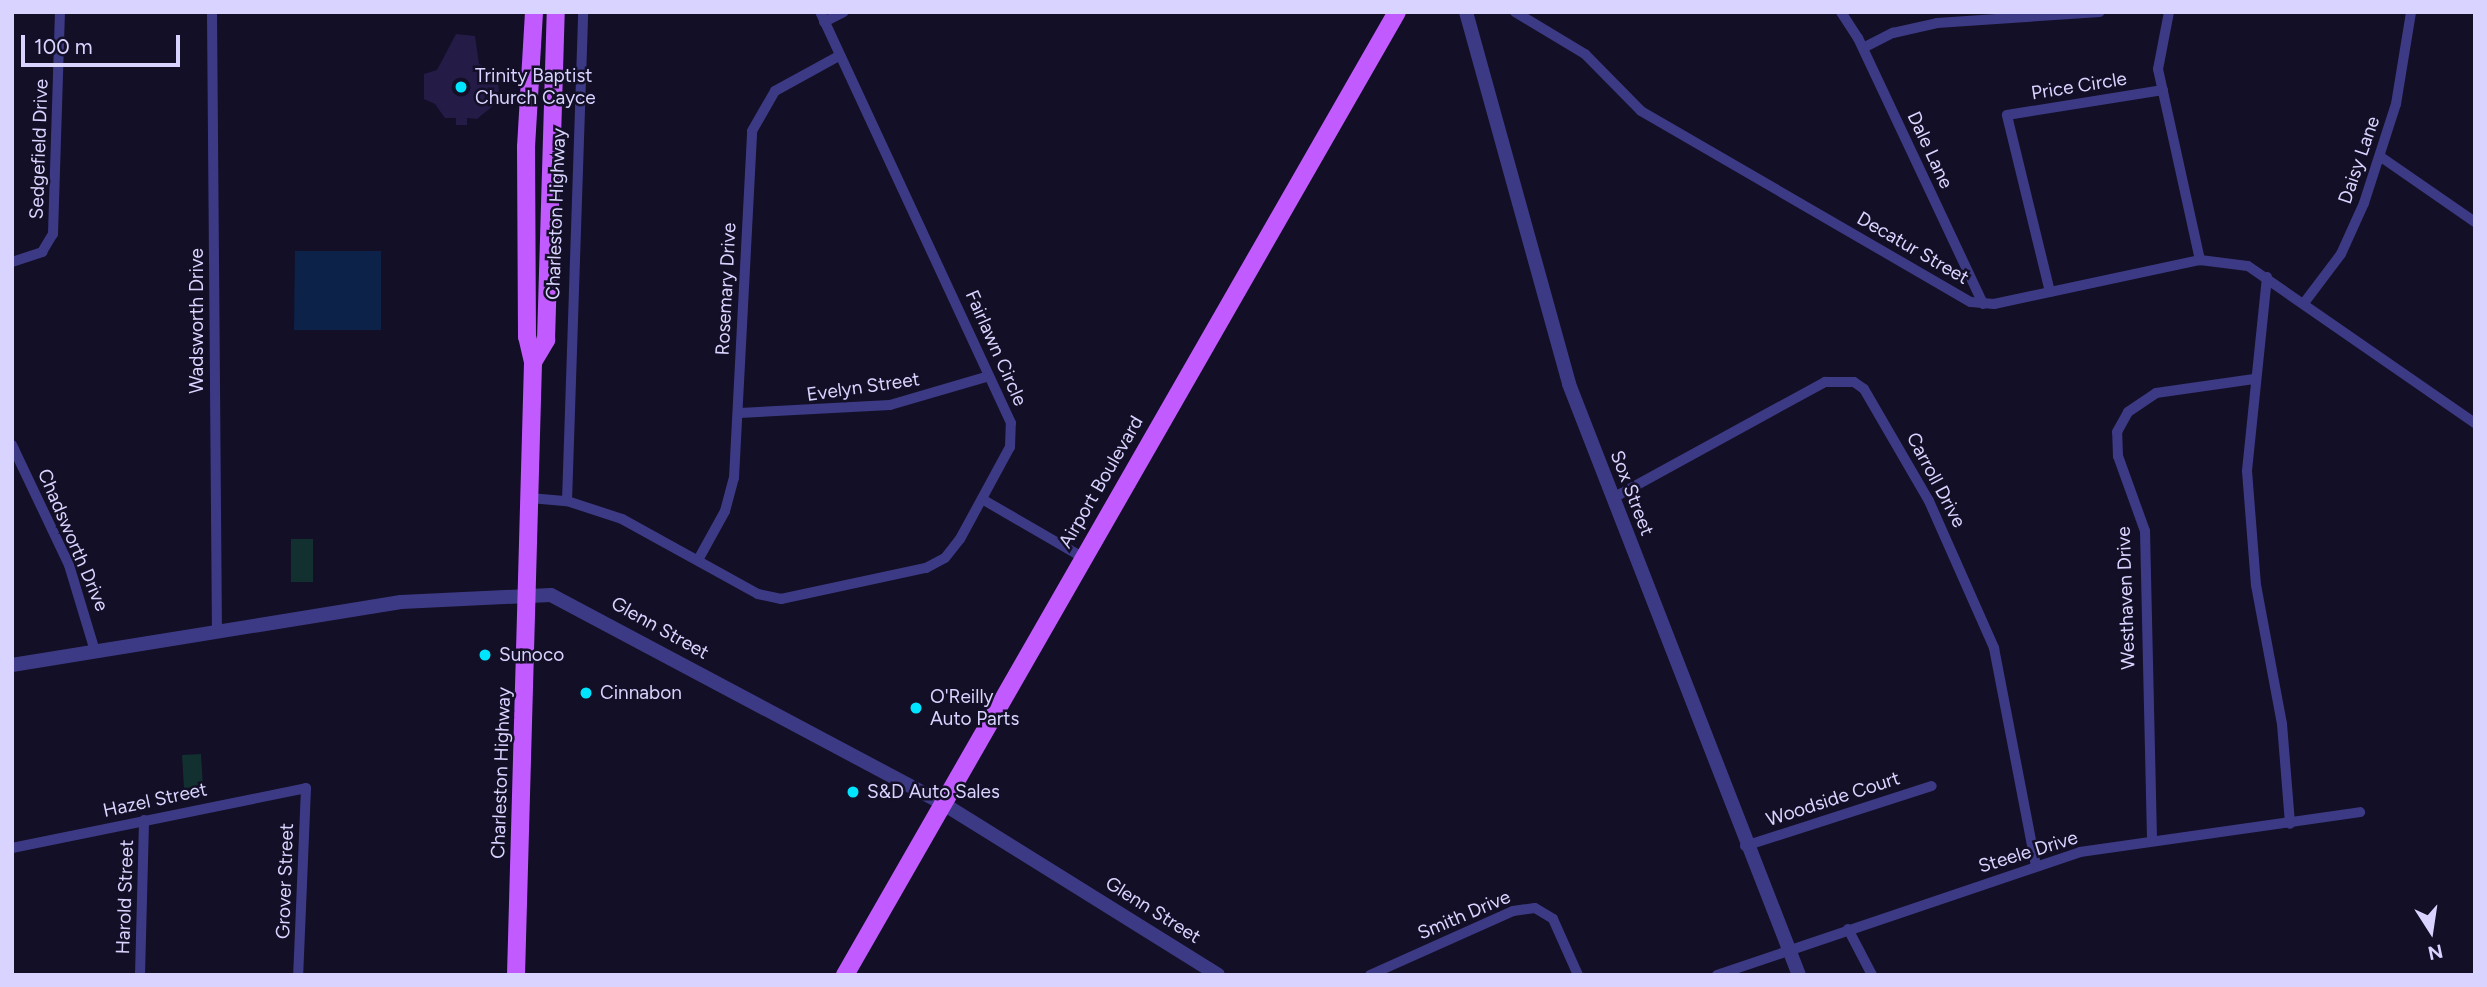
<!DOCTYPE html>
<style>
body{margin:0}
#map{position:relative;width:2487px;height:987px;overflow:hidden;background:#130f26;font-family:Figtree,sans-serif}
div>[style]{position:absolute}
.green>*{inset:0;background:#12302f}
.water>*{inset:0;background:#0c2248}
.building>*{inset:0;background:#241b47}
.minor>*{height:10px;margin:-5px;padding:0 5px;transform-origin:5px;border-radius:5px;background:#3d3a85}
.tertiary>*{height:14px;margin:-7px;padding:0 7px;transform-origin:7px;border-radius:7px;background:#3d3a85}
.primary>*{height:18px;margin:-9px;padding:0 9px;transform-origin:9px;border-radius:9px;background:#c25bff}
.dots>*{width:19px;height:19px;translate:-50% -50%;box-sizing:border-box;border:4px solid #130f26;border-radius:50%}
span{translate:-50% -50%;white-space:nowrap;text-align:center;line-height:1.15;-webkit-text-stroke:5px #130f26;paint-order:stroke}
.poi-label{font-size:19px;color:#d9d4ff}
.left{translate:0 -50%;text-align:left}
.street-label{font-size:19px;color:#d9d4ff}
.frame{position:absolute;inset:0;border:14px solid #d9d4ff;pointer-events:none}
.north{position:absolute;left:2396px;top:896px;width:70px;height:70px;-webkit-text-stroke:5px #130f26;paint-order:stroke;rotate:168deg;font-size:19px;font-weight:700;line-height:28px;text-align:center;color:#d9d4ff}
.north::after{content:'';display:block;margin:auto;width:24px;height:32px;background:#d9d4ff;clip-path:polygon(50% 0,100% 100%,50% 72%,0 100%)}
.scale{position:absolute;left:21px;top:35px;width:159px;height:32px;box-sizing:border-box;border:4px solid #d9d4ff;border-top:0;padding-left:9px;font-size:21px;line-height:24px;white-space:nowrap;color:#d9d4ff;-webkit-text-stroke:5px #130f26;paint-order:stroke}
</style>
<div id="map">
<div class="green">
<i style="clip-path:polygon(291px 539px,313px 539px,313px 582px,291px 582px)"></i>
<i style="clip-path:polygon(201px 754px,203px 787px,184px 788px,182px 755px)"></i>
</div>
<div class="water">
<i style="clip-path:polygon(295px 251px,381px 251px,381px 330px,294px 330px)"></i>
</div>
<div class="building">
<i style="clip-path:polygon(456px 34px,475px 36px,479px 64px,498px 74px,499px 101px,477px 119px,467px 118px,467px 125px,456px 125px,456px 118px,445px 118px,435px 104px,424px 99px,424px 74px,437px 70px)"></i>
</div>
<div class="minor">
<i style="left:212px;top:12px;width:618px;rotate:89.54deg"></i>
<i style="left:1515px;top:12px;width:82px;rotate:31deg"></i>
<i style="left:1585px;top:54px;width:80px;rotate:45.5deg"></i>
<i style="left:1641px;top:111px;width:381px;rotate:30.1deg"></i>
<i style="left:1971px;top:302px;width:23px;rotate:5deg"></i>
<i style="left:1994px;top:304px;width:211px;rotate:-12.1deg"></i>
<i style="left:2200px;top:260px;width:48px;rotate:7.1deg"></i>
<i style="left:2248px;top:266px;width:276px;rotate:34.7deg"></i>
<i style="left:1841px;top:12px;width:31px;rotate:57deg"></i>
<i style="left:1858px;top:38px;width:294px;rotate:64.8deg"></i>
<i style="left:2169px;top:12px;width:58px;rotate:100.9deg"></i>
<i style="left:2158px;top:69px;width:196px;rotate:77.6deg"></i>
<i style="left:824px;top:22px;width:22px;rotate:-27deg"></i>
<i style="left:1863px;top:48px;width:34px;rotate:-27deg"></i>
<i style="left:1893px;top:33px;width:45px;rotate:-12.8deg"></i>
<i style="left:1937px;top:23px;width:163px;rotate:-3.9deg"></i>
<i style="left:2381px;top:157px;width:114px;rotate:34.7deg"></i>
<i style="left:12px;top:262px;width:32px;rotate:-18deg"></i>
<i style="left:42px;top:252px;width:21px;rotate:-59deg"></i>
<i style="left:53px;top:234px;width:222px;rotate:-88.2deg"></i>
<i style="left:2267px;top:277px;width:195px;rotate:95.9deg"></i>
<i style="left:2247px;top:471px;width:114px;rotate:85.5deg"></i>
<i style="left:2256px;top:585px;width:141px;rotate:79.4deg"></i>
<i style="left:2282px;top:724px;width:100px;rotate:85.4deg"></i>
<i style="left:2050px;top:292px;width:182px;rotate:-103.7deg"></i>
<i style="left:2007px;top:115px;width:158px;rotate:-9.1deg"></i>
<i style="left:2304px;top:303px;width:61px;rotate:-52.9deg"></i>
<i style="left:2341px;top:254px;width:56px;rotate:-65.7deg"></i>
<i style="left:2364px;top:203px;width:104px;rotate:-72.1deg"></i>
<i style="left:2396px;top:104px;width:93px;rotate:-80.7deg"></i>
<i style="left:739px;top:413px;width:151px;rotate:-3deg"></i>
<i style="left:890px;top:405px;width:103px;rotate:-16.3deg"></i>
<i style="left:12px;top:445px;width:133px;rotate:64.6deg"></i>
<i style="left:69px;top:565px;width:90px;rotate:73.2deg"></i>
<i style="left:530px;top:498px;width:37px;rotate:5deg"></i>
<i style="left:567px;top:501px;width:58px;rotate:18.1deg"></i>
<i style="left:622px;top:519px;width:155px;rotate:28.9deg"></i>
<i style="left:758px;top:594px;width:24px;rotate:12deg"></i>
<i style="left:781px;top:599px;width:148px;rotate:-12.1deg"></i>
<i style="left:926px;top:568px;width:21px;rotate:-28deg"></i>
<i style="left:945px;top:558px;width:24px;rotate:-52deg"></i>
<i style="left:960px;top:539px;width:105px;rotate:-61.5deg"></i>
<i style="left:1010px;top:447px;width:24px;rotate:-88deg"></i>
<i style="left:1011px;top:423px;width:453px;rotate:-114.9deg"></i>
<i style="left:1613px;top:498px;width:242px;rotate:-28.7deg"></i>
<i style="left:1825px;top:382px;width:29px"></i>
<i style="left:1854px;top:382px;width:12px;rotate:35deg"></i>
<i style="left:1864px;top:389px;width:129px;rotate:59.9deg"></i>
<i style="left:1929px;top:501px;width:161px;rotate:66.1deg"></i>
<i style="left:1994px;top:648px;width:222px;rotate:79.1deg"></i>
<i style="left:982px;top:499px;width:116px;rotate:30.1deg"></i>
<i style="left:567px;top:501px;width:489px;rotate:-88.1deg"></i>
<i style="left:698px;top:560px;width:56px;rotate:-61.1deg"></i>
<i style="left:725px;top:511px;width:34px;rotate:-75deg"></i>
<i style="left:734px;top:478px;width:347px;rotate:-87deg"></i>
<i style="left:752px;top:131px;width:46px;rotate:-60.1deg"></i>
<i style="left:775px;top:91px;width:73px;rotate:-28.7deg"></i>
<i style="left:2152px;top:839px;width:308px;rotate:-91.3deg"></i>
<i style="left:2145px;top:531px;width:80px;rotate:-109.8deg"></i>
<i style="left:2118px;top:456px;width:24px;rotate:-92deg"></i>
<i style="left:2117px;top:432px;width:23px;rotate:-61deg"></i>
<i style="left:2128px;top:412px;width:34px;rotate:-34deg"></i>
<i style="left:2156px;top:393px;width:99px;rotate:-8.1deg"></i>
<i style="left:1745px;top:846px;width:196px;rotate:-17.8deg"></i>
<i style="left:12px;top:848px;width:300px;rotate:-11.5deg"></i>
<i style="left:306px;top:788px;width:187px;rotate:92.4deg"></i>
<i style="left:1848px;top:929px;width:52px;rotate:62.4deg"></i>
<i style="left:140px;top:975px;width:155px;rotate:-88.5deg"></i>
<i style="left:1370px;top:975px;width:157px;rotate:-24.1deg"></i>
<i style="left:1513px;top:911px;width:22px;rotate:-8deg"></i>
<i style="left:1535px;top:908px;width:21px;rotate:31deg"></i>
<i style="left:1553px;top:919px;width:61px;rotate:65.9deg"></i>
<i style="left:1717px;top:975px;width:383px;rotate:-18.7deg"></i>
<i style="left:2080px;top:852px;width:283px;rotate:-8.1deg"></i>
</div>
<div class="tertiary">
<i style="left:1466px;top:12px;width:386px;rotate:74.5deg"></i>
<i style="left:1569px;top:384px;width:634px;rotate:68.74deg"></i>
<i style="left:12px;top:665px;width:394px;rotate:-9.2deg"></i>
<i style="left:401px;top:602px;width:150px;rotate:-2.7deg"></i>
<i style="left:551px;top:595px;width:443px;rotate:28deg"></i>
<i style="left:942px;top:803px;width:325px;rotate:31.9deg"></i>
</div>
<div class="primary">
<i style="left:533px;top:362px;width:26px;rotate:-59deg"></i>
<i style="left:546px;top:340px;width:328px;rotate:-88.3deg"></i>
<i style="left:516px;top:975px;width:613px;rotate:-88.41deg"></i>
<i style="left:533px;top:362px;width:26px;rotate:-103deg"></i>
<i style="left:527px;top:337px;width:190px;rotate:-90.3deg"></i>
<i style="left:526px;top:147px;width:135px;rotate:-86.6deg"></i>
<i style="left:845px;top:975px;width:1110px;rotate:-60.18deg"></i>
</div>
<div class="dots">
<i style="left:461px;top:87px;background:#00e5ff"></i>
<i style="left:485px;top:655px;background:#00e5ff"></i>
<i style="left:586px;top:693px;background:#00e5ff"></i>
<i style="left:916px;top:708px;background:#00e5ff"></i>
<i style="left:853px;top:792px;background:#00e5ff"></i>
</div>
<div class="poi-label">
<span class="left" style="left:475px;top:87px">Trinity Baptist<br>Church Cayce</span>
<span class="left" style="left:499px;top:655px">Sunoco</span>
<span class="left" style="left:600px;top:693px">Cinnabon</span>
<span class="left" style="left:930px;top:708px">O'Reilly<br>Auto Parts</span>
<span class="left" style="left:867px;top:792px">S&amp;D Auto Sales</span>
</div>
<div class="street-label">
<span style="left:2079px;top:86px;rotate:-9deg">Price Circle</span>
<span style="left:39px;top:149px;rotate:-88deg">Sedgefield Drive</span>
<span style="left:1930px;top:150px;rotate:65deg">Dale Lane</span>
<span style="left:2359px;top:160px;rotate:-71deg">Daisy Lane</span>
<span style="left:556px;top:214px;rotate:-88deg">Charleston Highway</span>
<span style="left:1913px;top:248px;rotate:30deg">Decatur Street</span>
<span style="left:726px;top:289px;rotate:-87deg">Rosemary Drive</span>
<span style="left:197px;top:321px;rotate:-90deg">Wadsworth Drive</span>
<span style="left:996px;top:348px;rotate:66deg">Fairlawn Circle</span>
<span style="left:863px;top:387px;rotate:-8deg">Evelyn Street</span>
<span style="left:1936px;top:480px;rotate:62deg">Carroll Drive</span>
<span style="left:1101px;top:482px;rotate:-60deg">Airport Boulevard</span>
<span style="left:1632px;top:493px;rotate:69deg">Sox Street</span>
<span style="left:73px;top:540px;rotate:67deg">Chadsworth Drive</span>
<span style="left:2126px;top:598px;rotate:-92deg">Westhaven Drive</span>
<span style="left:660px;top:628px;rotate:29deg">Glenn Street</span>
<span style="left:501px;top:773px;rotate:-88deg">Charleston Highway</span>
<span style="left:1833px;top:799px;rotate:-18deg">Woodside Court</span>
<span style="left:155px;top:800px;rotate:-12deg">Hazel Street</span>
<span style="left:2028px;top:852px;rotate:-17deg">Steele Drive</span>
<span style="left:285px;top:881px;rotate:-88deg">Grover Street</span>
<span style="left:125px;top:897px;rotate:-88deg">Harold Street</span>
<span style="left:1153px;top:910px;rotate:32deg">Glenn Street</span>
<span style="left:1464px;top:915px;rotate:-23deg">Smith Drive</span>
</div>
<div class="frame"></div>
<div class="north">N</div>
<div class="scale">100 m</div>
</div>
